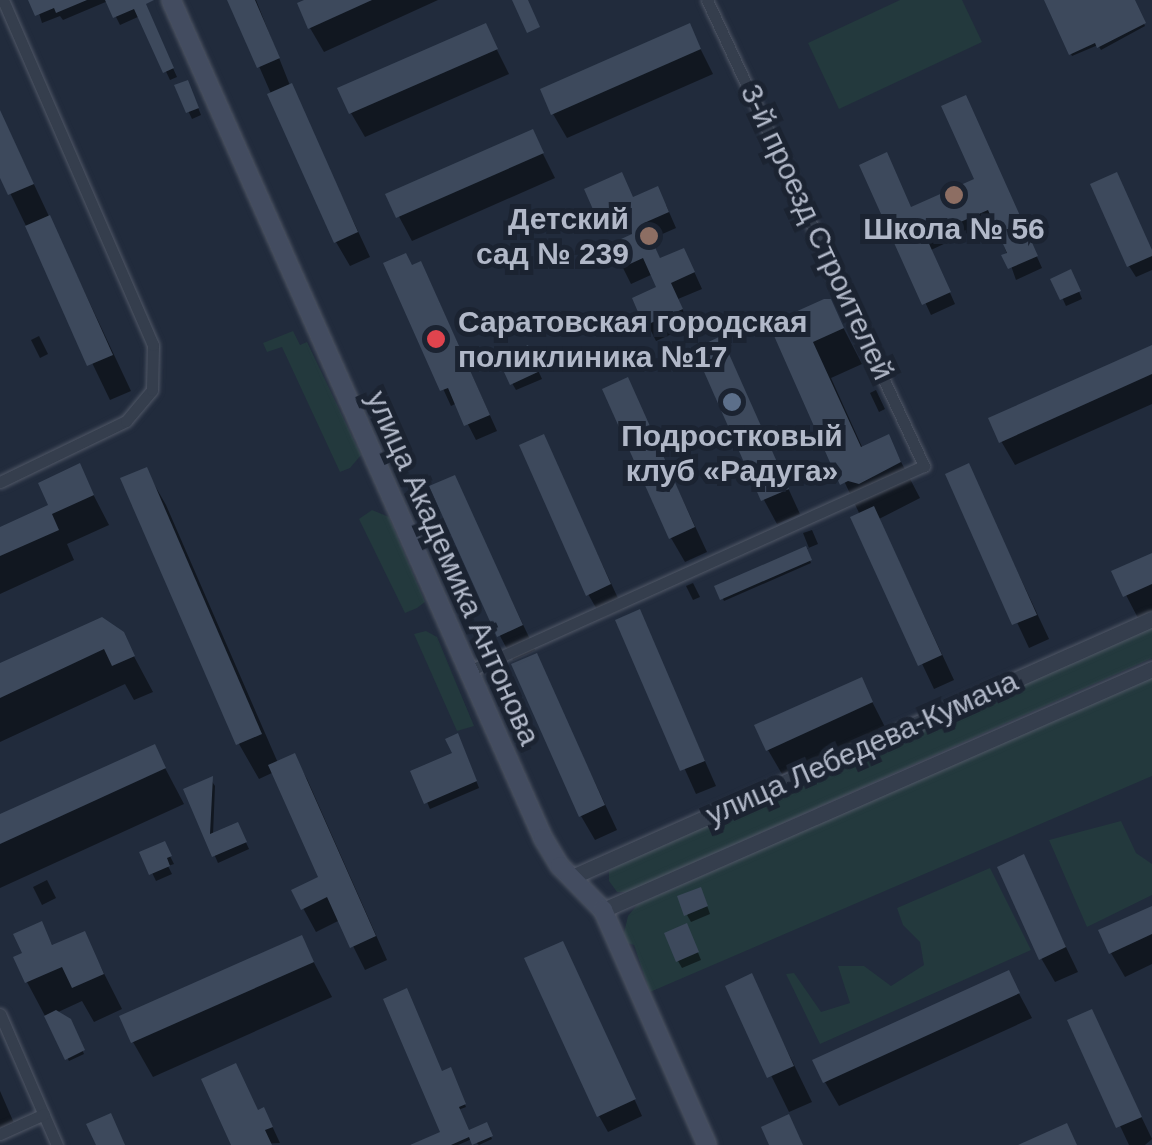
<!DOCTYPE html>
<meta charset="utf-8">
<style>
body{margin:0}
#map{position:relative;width:1152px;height:1145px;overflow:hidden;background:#212b3c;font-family:Arial,sans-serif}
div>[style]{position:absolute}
.green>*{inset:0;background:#23393d}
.shadow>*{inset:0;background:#0007}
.building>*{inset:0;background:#3d495c}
.roads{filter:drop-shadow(0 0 2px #515867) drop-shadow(0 0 2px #515867)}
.minor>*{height:11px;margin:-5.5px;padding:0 5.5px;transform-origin:5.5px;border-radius:5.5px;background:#353e4d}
.tertiary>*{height:15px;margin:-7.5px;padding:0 7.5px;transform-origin:7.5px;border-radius:7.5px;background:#353e4d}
.secondary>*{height:18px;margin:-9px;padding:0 9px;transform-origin:9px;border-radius:9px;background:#434c60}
.dots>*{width:28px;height:28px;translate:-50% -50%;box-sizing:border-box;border:5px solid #1b2331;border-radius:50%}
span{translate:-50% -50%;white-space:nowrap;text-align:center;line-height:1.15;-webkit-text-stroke:10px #1b2331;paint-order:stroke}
.poi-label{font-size:30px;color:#b1b8c8;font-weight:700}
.right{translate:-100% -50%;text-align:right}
.left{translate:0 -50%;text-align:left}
.street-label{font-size:30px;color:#b1b8c8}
</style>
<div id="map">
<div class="green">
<i style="clip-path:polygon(900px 0,962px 0,982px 42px,839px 109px,808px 43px)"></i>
<i style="clip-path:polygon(293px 331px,300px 345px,307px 342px,361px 455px,350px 468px,340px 472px,282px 347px,267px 352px,263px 343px)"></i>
<i style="clip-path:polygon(372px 510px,389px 517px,425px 602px,417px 608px,405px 613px,359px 519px)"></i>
<i style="clip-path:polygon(1152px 625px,1152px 658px,628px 892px,617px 892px,609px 881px,609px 871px,615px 866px)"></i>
<i style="clip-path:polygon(426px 631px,437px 637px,474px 726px,457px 731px,414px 634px)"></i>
<i style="clip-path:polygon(1152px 676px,1152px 776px,650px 992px,634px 945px,627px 943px,624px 933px,628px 916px,638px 904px)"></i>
<i style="clip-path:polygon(1121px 821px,1136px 853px,1152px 864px,1152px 895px,1087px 927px,1049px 840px)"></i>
<i style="clip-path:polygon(990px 868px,1031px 950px,820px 1044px,786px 974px,794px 973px,821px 1012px,850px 1003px,838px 966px,864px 966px,891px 986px,924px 965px,920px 942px,903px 925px,897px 908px)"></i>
</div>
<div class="shadow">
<i style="clip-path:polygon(35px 0,142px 0,177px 77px,170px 80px,140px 16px,120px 25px,108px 1px,63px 20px,60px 16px,42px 23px)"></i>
<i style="clip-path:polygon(230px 0,256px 0,289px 83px,370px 257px,350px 266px,336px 242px)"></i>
<i style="clip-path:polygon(310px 0,438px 0,324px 52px,310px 28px)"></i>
<i style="clip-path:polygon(1046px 0,1133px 0,1145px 26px,1101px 50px,1098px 45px,1072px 56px)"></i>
<i style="clip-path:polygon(485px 26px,509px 74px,365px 137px,351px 113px)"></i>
<i style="clip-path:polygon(689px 26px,713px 74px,567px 138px,553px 114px)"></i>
<i style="clip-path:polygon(177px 87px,191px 90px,201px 115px,192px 119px)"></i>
<i style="clip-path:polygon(971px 110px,1042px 268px,1016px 280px,995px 220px,931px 250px,955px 304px,931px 315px,862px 166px,911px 210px,977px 180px)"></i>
<i style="clip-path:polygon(0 112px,131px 391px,110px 400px,0 172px)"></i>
<i style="clip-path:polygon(532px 132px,555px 178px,412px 241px,388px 196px)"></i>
<i style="clip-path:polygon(587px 190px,666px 205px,676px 228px,651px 239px,661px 261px,692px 267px,702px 289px,678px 299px,690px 326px,656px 341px,635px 299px,659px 288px,653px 274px,631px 284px,612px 246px,635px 236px,628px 219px,606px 229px)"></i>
<i style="clip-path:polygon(1152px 252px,1152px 270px,1136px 277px,1129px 266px)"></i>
<i style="clip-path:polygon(386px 265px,412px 268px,429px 280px,497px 431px,476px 440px,457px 403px,451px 406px)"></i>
<i style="clip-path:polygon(1074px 279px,1082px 299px,1066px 306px,1054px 280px)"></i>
<i style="clip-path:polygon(830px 302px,862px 364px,831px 378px,863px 449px,888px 437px,920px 498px,879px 519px,954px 680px,934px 689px,853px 518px,860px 515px,774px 331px)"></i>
<i style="clip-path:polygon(39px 336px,48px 354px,40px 358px,31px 340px)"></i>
<i style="clip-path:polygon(720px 340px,800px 514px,777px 524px,764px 500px)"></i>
<i style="clip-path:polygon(1152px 348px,1152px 404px,1015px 465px,1001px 441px)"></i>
<i style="clip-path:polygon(531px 355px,542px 379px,516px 390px,512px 383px)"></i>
<i style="clip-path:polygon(627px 380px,707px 552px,685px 562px,671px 538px)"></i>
<i style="clip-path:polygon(876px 390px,885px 409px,879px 412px,870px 393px)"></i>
<i style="clip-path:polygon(543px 437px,623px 609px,602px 618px,588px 594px)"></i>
<i style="clip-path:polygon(968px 466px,1049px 639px,1029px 648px,948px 475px)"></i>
<i style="clip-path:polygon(79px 467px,109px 525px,67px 544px,74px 560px,0 594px,0 529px,51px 506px)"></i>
<i style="clip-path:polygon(146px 470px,166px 505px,278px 763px,294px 756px,307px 779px,387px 960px,365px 970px,340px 920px,316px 932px,303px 908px,321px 878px,274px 772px,259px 779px,239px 744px)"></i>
<i style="clip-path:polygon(454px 478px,535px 650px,513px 660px,500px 636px)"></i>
<i style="clip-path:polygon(812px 530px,818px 544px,806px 549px,811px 563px,724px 601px,717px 587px,809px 548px,803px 533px)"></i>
<i style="clip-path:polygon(1152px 555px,1152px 614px,1139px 620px,1114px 572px)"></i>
<i style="clip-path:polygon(693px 583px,700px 597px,693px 600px,686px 586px)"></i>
<i style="clip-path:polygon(639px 612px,716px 786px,696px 794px,618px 621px)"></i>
<i style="clip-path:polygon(122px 634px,153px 692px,134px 700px,125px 684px,0 742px,0 666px)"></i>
<i style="clip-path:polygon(536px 656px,617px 830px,595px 840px,581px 816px)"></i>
<i style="clip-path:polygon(861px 680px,885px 727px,782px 774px,768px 750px)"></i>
<i style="clip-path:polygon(461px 742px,479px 788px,430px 809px,427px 802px)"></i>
<i style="clip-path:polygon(154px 747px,184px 804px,0 888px,0 817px)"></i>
<i style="clip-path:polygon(211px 780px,215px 786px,213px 835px,241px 832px,249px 849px,218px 863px,186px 790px)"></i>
<i style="clip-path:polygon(164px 844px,174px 864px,168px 866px,172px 874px,156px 881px,143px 854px)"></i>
<i style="clip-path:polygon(1023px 858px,1078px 972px,1055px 982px,1041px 958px)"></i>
<i style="clip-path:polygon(47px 880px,56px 898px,42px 905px,33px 887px)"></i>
<i style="clip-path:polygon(704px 897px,710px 914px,691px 922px,687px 915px)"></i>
<i style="clip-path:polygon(1152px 909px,1152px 964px,1125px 977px,1111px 953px)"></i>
<i style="clip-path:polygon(41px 925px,54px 948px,84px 934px,122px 1009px,94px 1022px,82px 1001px,56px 1013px,69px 1021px,84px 1054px,69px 1061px,27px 982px,25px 954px)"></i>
<i style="clip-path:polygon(690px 933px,701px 960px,682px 968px,678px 961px)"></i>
<i style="clip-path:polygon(301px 938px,332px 997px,153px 1077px,133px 1042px)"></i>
<i style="clip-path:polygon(571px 960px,642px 1116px,608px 1132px,599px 1116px)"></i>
<i style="clip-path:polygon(1008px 973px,1032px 1018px,839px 1106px,825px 1082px)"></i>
<i style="clip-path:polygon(751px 976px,812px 1102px,789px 1112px,728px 987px)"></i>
<i style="clip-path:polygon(1091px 1012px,1152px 1139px,1145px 1145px,1129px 1145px,1071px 1021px)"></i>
<i style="clip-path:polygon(451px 1073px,466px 1107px,458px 1110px,468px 1133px,486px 1125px,492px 1139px,479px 1145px,472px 1139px,458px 1145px,416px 1145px,444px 1133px,442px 1074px)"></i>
<i style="clip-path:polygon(0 1091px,17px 1130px,0 1138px)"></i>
<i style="clip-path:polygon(258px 1113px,272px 1126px,280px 1143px,234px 1145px)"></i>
</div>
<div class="building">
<i style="clip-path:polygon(28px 0,87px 0,56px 13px,54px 8px,35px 16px)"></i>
<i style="clip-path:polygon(105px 0,154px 0,146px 4px,174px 68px,163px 73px,134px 9px,113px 18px)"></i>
<i style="clip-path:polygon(227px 0,255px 0,280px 58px,257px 68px)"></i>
<i style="clip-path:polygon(304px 0,372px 0,308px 29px,297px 3px)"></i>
<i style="clip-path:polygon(512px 0,528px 0,540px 27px,527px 33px)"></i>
<i style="clip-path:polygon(1044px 0,1135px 0,1146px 23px,1097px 48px,1095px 43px,1069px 55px)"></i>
<i style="clip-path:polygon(486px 23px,498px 49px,349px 114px,337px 88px)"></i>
<i style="clip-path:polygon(690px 23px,701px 49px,551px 115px,540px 89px)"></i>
<i style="clip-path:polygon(188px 80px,199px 108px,186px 113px,174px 85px)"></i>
<i style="clip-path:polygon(292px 83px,358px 232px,334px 243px,267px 94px)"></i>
<i style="clip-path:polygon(966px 95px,1038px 256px,1008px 269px,1001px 255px,1007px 253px,988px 210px,926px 237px,951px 292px,922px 305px,859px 165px,887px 152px,911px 207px,974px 179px,941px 106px)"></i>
<i style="clip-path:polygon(0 110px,34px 184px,8px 195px,0 178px)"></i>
<i style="clip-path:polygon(533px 129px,544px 153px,396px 218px,385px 194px)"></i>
<i style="clip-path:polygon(622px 172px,633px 197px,658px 186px,669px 212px,644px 223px,660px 258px,684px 248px,695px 272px,671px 283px,683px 309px,644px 326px,632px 298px,656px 287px,643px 258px,619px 269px,608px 245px,632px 234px,618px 204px,595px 214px,584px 189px)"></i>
<i style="clip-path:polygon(1117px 172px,1152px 250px,1152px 256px,1127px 267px,1090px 184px)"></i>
<i style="clip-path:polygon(50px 215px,113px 355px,87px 366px,25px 226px)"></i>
<i style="clip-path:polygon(406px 253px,412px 265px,421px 261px,490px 415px,464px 426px,448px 388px,440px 391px,383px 263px)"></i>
<i style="clip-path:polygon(1071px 269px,1081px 291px,1060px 300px,1050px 279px)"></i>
<i style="clip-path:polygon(824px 299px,831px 299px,844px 328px,813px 342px,861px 447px,889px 434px,901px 462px,859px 484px,848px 481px,840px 485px,771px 329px,781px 325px,784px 317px)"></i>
<i style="clip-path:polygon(721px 336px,789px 489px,761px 501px,694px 349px)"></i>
<i style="clip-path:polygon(528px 345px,540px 371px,510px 385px,498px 359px)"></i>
<i style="clip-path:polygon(1152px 345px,1152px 374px,999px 443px,988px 418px)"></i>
<i style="clip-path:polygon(628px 377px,695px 527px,669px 539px,602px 389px)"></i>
<i style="clip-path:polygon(544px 434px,611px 584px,586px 596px,519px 445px)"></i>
<i style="clip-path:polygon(80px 463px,94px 495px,52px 514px,59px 530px,0 556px,0 527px,48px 505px,38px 483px)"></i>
<i style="clip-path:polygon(969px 463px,1037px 615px,1012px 625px,945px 474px)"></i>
<i style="clip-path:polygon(147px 467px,262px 734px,236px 745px,120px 478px)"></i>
<i style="clip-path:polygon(455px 475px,523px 625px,497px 637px,429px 486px)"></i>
<i style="clip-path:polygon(874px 506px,942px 655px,918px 666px,850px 517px)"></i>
<i style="clip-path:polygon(806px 546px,812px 560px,720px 600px,714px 586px)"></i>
<i style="clip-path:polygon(1152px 553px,1152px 584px,1123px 597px,1111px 571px)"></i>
<i style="clip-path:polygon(640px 609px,705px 761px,680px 771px,615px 620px)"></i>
<i style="clip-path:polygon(102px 617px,124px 632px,135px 656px,112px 666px,104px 649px,0 698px,0 663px)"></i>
<i style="clip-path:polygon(537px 653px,605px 805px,579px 817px,511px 664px)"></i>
<i style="clip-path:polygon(862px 677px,873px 702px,766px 751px,754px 725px)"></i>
<i style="clip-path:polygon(458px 733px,477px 781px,424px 804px,410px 771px,452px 753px,445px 739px)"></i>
<i style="clip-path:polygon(155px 744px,166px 768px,0 844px,0 814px)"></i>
<i style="clip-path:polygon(295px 753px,376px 936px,350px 948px,327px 897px,301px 910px,291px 890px,318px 877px,268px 765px)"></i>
<i style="clip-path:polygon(213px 776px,210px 834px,238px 822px,247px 842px,212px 857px,183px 789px)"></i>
<i style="clip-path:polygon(165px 841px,172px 856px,167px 858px,170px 866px,149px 875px,139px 852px)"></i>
<i style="clip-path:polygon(1024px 854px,1066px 947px,1039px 960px,997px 867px)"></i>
<i style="clip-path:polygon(701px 887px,708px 906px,684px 916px,677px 896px)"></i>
<i style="clip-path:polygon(1152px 906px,1152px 934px,1109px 954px,1098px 930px)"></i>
<i style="clip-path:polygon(42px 921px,52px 945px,85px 931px,104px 974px,72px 988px,62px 967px,25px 983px,13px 957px,22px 953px,13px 934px)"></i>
<i style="clip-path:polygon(687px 923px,699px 952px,676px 962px,664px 933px)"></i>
<i style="clip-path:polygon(302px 935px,314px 962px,131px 1043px,119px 1016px)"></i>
<i style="clip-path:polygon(563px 941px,636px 1099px,597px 1117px,524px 958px)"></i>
<i style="clip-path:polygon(1009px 970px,1020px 993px,823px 1083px,812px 1060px)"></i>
<i style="clip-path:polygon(752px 973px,794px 1066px,767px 1078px,725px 986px)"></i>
<i style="clip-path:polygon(407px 988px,442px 1071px,451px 1067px,466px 1104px,459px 1107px,469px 1130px,487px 1122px,493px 1136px,472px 1145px,469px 1137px,451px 1145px,410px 1145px,440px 1132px,383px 999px)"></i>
<i style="clip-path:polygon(1092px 1009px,1142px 1117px,1116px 1128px,1067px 1020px)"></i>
<i style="clip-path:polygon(56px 1010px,71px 1019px,85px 1050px,65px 1060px,44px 1016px)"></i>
<i style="clip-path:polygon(236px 1063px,258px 1110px,264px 1107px,273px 1127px,265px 1130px,272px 1145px,231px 1145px,201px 1079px)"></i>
<i style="clip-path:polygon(111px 1113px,125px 1145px,96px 1145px,86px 1124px)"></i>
<i style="clip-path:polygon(789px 1114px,803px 1145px,769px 1145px,761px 1127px)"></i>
<i style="clip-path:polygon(1067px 1123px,1077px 1145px,1018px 1145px)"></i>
</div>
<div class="roads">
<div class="minor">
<i style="left:0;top:482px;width:140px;rotate:-25.8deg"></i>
<i style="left:126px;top:421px;width:40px;rotate:-50deg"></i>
<i style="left:152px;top:390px;width:45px;rotate:-88.7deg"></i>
<i style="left:153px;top:345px;width:376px;rotate:-113.5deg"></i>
<i style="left:469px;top:671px;width:499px;rotate:-24.3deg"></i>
<i style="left:924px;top:466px;width:514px;rotate:-114.97deg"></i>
<i style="left:0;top:1014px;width:143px;rotate:66.5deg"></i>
<i style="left:0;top:1134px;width:48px;rotate:-24.4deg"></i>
</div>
<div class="tertiary">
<i style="left:572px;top:877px;width:635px;rotate:-23.98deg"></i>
<i style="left:603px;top:910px;width:600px;rotate:-23.7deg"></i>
</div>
<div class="secondary">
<i style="left:171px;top:0;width:917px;rotate:66.06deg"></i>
<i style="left:543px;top:838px;width:33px;rotate:59deg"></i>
<i style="left:560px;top:866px;width:62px;rotate:45.7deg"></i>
<i style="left:603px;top:910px;width:257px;rotate:66.1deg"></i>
</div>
</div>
<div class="dots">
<i style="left:954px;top:195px;background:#8d6e63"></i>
<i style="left:649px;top:236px;background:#8d6e63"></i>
<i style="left:436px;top:339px;background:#e0444e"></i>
<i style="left:732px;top:402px;background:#5c6f8a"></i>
</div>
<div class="poi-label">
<span class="right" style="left:629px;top:236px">Детский<br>сад № 239</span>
<span style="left:954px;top:229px">Школа № 56</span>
<span class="left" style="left:458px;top:339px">Саратовская городская<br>поликлиника №17</span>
<span style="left:732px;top:453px">Подростковый<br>клуб «Радуга»</span>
</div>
<div class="street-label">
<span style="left:817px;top:232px;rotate:65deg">3-й проезд Строителей</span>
<span style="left:453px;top:568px;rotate:66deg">улица Академика Антонова</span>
<span style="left:862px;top:748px;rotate:-24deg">улица Лебедева-Кумача</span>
</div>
</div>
